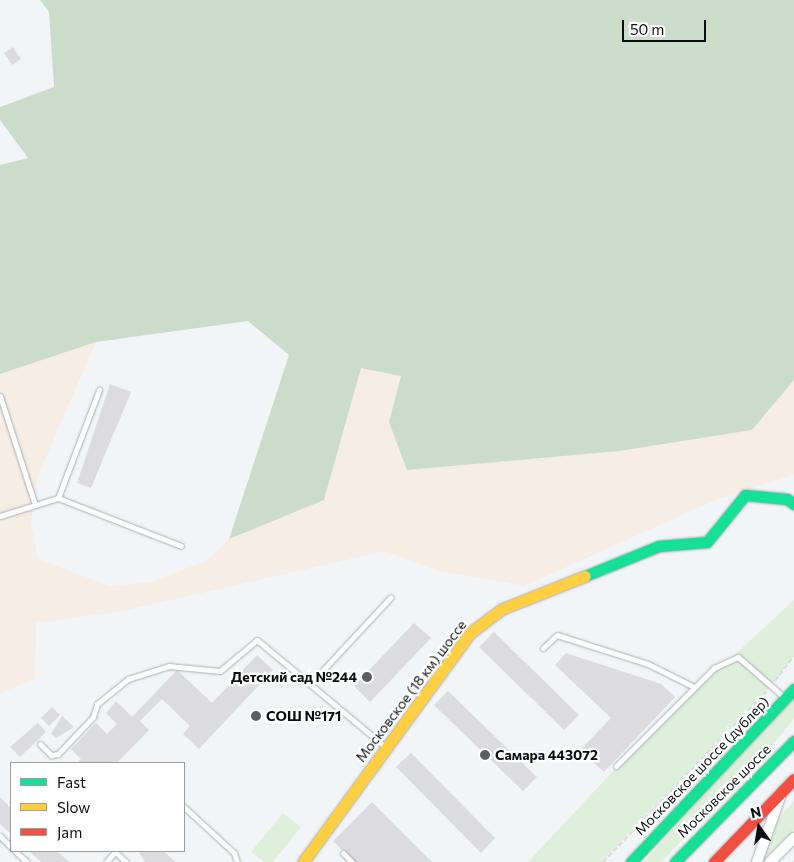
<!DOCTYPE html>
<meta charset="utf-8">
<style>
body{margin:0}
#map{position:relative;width:794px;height:862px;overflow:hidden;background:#f2f5f8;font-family:Commissioner,sans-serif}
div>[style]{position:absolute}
.industrial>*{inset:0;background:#f6ede5}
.green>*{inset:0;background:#deefdc}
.forest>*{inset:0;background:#ccdcca}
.building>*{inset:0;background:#dcdbdd}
.path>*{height:2px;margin-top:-1px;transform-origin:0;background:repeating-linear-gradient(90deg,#d9dbdc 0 5px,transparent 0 7.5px)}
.roads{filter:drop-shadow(0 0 1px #abaeb0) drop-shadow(0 0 1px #abaeb0)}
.lane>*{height:5px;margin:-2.5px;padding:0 2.5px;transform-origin:2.5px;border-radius:2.5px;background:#fdfefe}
.street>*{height:10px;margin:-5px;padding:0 5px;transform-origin:5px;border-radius:5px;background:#fdfefe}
.fast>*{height:11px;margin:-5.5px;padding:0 5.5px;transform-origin:5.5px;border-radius:5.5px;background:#16e098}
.slow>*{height:11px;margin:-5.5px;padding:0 5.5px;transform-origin:5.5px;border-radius:5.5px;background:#ffcf43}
.jam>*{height:11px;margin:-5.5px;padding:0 5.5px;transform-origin:5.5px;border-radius:5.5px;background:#f24e42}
.dots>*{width:14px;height:14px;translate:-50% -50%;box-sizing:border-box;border:2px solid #fff;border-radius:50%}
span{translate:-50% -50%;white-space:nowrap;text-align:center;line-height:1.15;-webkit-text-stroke:4.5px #fff;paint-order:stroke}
.poi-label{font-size:14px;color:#0b0e10;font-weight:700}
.right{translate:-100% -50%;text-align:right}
.left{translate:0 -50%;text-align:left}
.street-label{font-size:14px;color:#0b0e10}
.legend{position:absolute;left:10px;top:762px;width:175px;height:90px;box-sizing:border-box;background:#fff;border:1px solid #9d9f9f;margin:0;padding:6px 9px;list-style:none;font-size:15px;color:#0b0e10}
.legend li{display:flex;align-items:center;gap:10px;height:25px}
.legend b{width:25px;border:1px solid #9d9f9f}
.north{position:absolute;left:734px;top:802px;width:50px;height:50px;-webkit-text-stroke:4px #fff;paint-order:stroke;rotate:347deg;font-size:14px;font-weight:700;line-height:20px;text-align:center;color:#0b0e10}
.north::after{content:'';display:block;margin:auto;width:18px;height:22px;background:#0b0e10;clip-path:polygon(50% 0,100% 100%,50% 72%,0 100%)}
.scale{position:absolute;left:622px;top:20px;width:84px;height:22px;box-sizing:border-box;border:2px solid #0b0e10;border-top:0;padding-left:6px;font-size:15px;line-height:18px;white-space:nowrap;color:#0b0e10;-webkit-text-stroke:4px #fff;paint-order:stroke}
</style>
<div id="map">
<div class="industrial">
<i style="clip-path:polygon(96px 342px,37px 478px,31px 524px,38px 559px,110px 586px,151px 582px,206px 561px,229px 539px,324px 500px,361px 367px,401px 376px,389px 422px,794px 380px,794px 475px,718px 499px,524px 586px,438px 571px,385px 551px,123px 611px,36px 623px,35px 679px,0 693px,0 374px)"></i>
</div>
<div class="green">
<i style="clip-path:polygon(794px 600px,794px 656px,770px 687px,601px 862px,528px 862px,642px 740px)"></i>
<i style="clip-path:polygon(794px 694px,794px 719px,766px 753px,661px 862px,644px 862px)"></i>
<i style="clip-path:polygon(794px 801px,794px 830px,760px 862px,779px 818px)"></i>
<i style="clip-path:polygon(283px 813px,301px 827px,273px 862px,264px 862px,251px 852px)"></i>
</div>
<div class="forest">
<i style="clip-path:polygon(40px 0,794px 0,794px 380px,752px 430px,619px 451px,407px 470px,389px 422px,401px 376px,361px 368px,324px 500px,229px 539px,289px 355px,248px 321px,96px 342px,0 374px,0 165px,28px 158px,0 120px,0 107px,54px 87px,49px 12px)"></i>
</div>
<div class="building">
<i style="clip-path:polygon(13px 47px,21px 59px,12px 65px,4px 53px)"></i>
<i style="clip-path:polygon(110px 384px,131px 392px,91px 488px,77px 483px)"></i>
<i style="clip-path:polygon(414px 623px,431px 638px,370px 702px,354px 686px)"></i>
<i style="clip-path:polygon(494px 632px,579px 715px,564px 730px,479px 647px)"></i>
<i style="clip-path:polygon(566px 653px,661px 684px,675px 697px,604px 772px,580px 750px,611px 718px,555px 665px)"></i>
<i style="clip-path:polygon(257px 655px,273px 670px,199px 749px,183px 734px,190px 726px,162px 699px,140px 721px,149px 730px,117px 763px,76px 763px,81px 759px,71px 749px,96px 723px,107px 734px,117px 724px,106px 713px,116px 701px,132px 717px,177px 670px,212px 703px)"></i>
<i style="clip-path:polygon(448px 691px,537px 777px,523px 791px,434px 705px)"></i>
<i style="clip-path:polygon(52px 707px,60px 715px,49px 726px,41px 718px)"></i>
<i style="clip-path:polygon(62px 716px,74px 727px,56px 738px,51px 734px)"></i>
<i style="clip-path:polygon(38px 723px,46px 732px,20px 757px,10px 747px)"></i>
<i style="clip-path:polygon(411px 753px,495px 838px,481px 853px,396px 767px)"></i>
<i style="clip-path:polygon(0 797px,11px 808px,11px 834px,0 824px)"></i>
<i style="clip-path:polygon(372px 802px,432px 862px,354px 862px,333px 841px)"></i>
<i style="clip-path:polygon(29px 851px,57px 851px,69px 862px,41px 862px)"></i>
<i style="clip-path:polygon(138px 851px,163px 851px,176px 862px,145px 862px)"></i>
</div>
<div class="path">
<i style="left:775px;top:681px;width:31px;rotate:-53deg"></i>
<i style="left:603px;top:862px;width:236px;rotate:-46.2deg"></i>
<i style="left:794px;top:862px;width:1px;rotate:-90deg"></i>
</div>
<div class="roads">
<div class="lane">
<i style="left:0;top:396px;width:114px;rotate:72.2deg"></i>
<i style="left:58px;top:498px;width:116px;rotate:-69.2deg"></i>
<i style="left:0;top:516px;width:61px;rotate:-17.2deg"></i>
<i style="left:58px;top:498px;width:132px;rotate:21.3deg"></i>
<i style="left:543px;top:648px;width:19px;rotate:-43deg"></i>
<i style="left:557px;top:635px;width:96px;rotate:17.7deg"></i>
<i style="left:648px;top:664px;width:51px;rotate:26.6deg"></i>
<i style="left:311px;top:683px;width:117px;rotate:-47.1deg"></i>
<i style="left:40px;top:744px;width:16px;rotate:45deg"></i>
<i style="left:51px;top:755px;width:7px;rotate:-8deg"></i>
<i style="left:58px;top:754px;width:51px;rotate:-46.6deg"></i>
<i style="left:93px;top:717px;width:14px;rotate:-73deg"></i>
<i style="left:97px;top:704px;width:40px;rotate:-39deg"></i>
<i style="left:128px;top:679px;width:43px;rotate:-17.6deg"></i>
<i style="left:169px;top:666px;width:51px;rotate:5.6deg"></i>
<i style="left:220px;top:671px;width:48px;rotate:-40deg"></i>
<i style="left:257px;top:640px;width:165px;rotate:39.8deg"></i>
<i style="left:616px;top:766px;width:139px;rotate:-45deg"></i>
<i style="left:714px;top:668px;width:26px;rotate:-25deg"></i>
<i style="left:738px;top:657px;width:61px;rotate:41deg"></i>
<i style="left:184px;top:807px;width:68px;rotate:42.6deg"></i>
<i style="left:234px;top:853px;width:9px;rotate:72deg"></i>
<i style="left:0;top:836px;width:16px;rotate:45deg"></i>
<i style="left:15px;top:851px;width:16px;rotate:43deg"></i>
<i style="left:343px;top:853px;width:13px;rotate:45deg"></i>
<i style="left:106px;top:862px;width:13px;rotate:-48deg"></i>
<i style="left:115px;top:852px;width:15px;rotate:42deg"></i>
</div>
<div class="street">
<i style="left:757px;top:862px;width:69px;rotate:-70.5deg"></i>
<i style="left:770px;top:862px;width:34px;rotate:-45deg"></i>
</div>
<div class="fast">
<i style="left:585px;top:576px;width:80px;rotate:-22.1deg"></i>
<i style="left:659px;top:546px;width:48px;rotate:-4.8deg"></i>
<i style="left:707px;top:542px;width:60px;rotate:-51deg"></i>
<i style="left:745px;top:495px;width:42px;rotate:5.4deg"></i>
<i style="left:787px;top:499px;width:9px;rotate:36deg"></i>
<i style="left:631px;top:862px;width:238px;rotate:-46.7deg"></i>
<i style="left:675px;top:862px;width:170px;rotate:-45.5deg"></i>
</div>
<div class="slow">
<i style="left:303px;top:862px;width:283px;rotate:-53.9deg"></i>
<i style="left:470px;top:633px;width:40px;rotate:-37deg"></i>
<i style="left:502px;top:609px;width:89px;rotate:-21.7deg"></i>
</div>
<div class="jam">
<i style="left:714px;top:862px;width:115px;rotate:-46.1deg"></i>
</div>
</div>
<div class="dots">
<i style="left:367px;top:677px;background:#5c5f61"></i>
<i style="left:256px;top:716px;background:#5c5f61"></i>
<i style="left:485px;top:755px;background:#5c5f61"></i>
</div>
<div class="poi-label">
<span class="right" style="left:357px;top:677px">Детский сад №244</span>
<span class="left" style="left:266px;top:716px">СОШ №171</span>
<span class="left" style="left:495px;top:755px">Самара 443072</span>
</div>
<div class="street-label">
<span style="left:411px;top:691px;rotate:-53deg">Московское (18 км) шоссе</span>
<span style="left:702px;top:766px;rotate:-46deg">Московское шоссе (дублер)</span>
<span style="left:724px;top:791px;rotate:-45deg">Московское шоссе</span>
</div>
<ul class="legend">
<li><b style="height:6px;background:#16e098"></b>Fast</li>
<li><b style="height:6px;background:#ffcf43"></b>Slow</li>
<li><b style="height:6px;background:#f24e42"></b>Jam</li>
</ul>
<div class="north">N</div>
<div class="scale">50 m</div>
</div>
